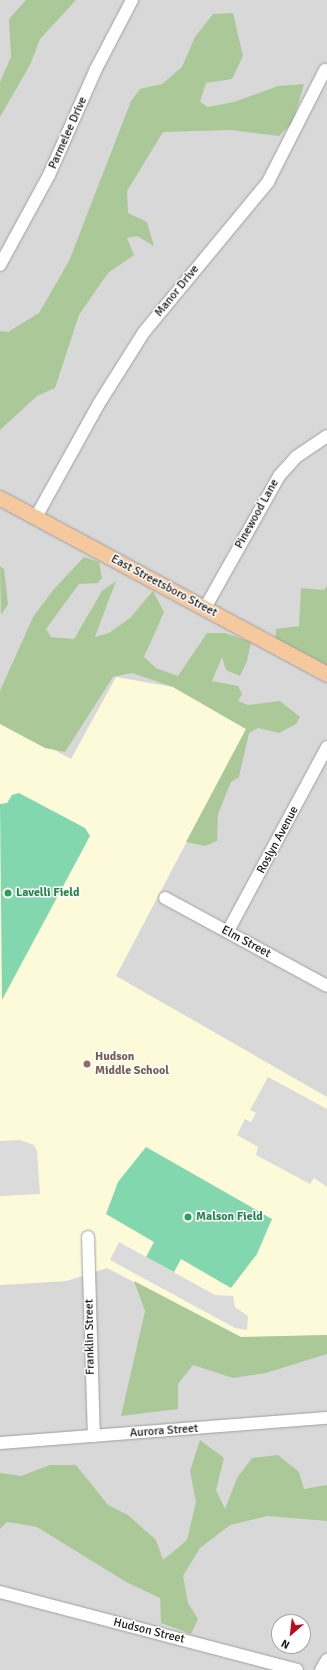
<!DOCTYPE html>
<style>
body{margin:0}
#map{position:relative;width:327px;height:1670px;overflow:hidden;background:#ece7e1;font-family:Signika,sans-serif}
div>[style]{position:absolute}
.residential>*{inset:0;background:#d9d8d8}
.education>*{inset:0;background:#fdfad9}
.forest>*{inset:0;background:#abc998}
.pitch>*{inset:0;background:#83d7af}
.parking>*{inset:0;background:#dbdbdb}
.roads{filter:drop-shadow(0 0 1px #9f9f9f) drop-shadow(0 0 1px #9f9f9f)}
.minor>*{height:12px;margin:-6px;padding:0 6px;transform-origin:6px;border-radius:6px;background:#fff}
.major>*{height:15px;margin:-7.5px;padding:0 7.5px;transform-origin:7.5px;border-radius:7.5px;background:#f5c89d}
.dots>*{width:11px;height:11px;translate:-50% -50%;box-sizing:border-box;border:2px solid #fff;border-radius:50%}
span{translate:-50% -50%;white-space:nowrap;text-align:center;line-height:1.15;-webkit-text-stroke:3px #fff;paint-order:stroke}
.street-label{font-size:12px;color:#1b1b1b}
.leisure-label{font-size:12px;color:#27864d;font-weight:700}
.left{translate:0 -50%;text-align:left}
.education-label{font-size:12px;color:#785e54;font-weight:700}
.north{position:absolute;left:271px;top:1614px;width:40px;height:40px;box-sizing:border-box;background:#fff;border:1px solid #a4a4a4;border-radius:50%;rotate:208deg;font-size:11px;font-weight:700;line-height:16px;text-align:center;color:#1b1b1b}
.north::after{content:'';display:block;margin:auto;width:14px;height:18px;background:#ba0c1b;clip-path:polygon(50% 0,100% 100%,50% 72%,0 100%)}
</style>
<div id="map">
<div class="residential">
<i style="clip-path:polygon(0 0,327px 0,327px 1097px,116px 976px,246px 729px,71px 759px,0 721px)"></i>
<i style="clip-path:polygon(evenodd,107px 1268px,241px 1337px,327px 1335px,327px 1660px,321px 1670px,0 1670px,0 1285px,66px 1281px,107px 1268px,279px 1622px,303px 1622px,303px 1646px,279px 1646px,279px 1622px)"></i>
</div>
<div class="education">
<i style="clip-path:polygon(116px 677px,173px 687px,246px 729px,116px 976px,327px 1097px,327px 1335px,241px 1337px,107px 1268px,66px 1281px,0 1285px,0 721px,71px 759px)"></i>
</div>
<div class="forest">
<i style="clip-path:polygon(26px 0,76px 0,40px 39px,30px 65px,0 117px,0 82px,11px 57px,9px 19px)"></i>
<i style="clip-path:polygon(233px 13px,243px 56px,232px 79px,206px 83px,200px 102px,208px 107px,234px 102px,278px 86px,304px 84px,293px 122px,279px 136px,231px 130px,163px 132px,127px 191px,128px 213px,147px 222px,154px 246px,137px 236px,127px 238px,134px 255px,108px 273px,79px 315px,55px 388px,37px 396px,0 430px,0 331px,8px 332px,39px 313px,69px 261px,131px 101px,140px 89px,162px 84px,182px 67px,195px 37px,213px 14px)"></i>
<i style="clip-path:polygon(84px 557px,99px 562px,102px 578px,98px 583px,79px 584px,46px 629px,51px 637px,74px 639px,102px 591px,116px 581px,95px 637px,109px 633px,130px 618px,153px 591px,164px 612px,144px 657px,156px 668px,178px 676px,207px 633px,225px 633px,251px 642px,247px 661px,240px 676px,226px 670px,222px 657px,212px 681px,238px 686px,242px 694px,238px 701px,248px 705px,280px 701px,300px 717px,296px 724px,279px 733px,258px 728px,249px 733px,239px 777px,231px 782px,218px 814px,217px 841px,205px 846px,186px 842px,246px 729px,173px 687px,132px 673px,113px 677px,65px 752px,45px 748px,0 724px,0 691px,33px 617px,54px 589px)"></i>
<i style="clip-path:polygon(0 566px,4px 569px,8px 604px,1px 615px)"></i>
<i style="clip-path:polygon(327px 586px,327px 667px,275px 642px,276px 629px,299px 626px,301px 588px,324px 590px)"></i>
<i style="clip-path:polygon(134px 1281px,241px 1337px,327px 1335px,327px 1354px,266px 1373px,233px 1378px,193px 1365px,178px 1384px,178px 1409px,121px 1416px,145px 1311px)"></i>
<i style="clip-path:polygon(200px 1440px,224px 1458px,216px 1490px,225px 1509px,237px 1478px,252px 1458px,278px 1455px,299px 1472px,304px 1489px,327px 1485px,327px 1521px,268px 1516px,230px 1525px,200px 1548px,183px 1576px,188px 1603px,198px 1619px,191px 1634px,161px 1623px,160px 1598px,126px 1582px,37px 1527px,7px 1522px,0 1529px,0 1473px,21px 1476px,50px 1465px,76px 1465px,108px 1505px,128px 1515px,156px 1540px,163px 1560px,187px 1540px,196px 1502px,190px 1471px)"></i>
</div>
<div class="pitch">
<i style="clip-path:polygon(19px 793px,85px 828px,90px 836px,2px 1000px,0 804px,7px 803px,12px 795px)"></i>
<i style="clip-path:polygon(146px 1147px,272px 1219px,257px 1254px,231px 1288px,181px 1259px,174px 1272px,146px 1257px,154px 1242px,106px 1214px,118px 1182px)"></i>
</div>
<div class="parking">
<i style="clip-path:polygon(268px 1077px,327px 1109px,327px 1187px,314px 1178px,310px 1184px,256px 1155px,258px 1147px,237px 1135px,245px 1119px,251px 1122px,256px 1113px,250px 1110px)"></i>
<i style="clip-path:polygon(20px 1140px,34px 1145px,37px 1151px,40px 1194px,0 1196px,0 1141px)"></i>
<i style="clip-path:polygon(119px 1242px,215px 1295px,233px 1296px,235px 1307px,248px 1316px,247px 1330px,235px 1328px,110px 1260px)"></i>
</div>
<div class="roads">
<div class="minor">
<i style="left:0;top:265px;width:102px;rotate:-61.4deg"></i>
<i style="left:49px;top:175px;width:116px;rotate:-66.1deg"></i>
<i style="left:96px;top:69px;width:78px;rotate:-62.4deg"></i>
<i style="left:36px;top:517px;width:128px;rotate:-61deg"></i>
<i style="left:98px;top:405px;width:86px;rotate:-57.8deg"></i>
<i style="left:144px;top:332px;width:195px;rotate:-50.4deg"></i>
<i style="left:268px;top:182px;width:126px;rotate:-63deg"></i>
<i style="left:205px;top:608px;width:151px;rotate:-60.7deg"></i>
<i style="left:279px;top:476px;width:25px;rotate:-48deg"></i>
<i style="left:296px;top:457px;width:37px;rotate:-34deg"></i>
<i style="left:165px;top:898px;width:184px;rotate:28.5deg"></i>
<i style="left:228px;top:931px;width:209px;rotate:-61.7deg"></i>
<i style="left:88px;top:1237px;width:199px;rotate:88.3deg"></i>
<i style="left:0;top:1443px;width:328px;rotate:-4.4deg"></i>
<i style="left:0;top:1592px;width:307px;rotate:14.7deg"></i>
<i style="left:321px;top:1670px;width:12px;rotate:-59deg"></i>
</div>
<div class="major">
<i style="left:0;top:498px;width:371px;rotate:28.3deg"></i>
</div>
</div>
<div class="dots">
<i style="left:8px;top:893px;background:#2e9e5b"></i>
<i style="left:87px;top:1064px;background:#8d6e63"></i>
<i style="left:188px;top:1217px;background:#2e9e5b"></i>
</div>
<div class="street-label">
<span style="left:68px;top:133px;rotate:-66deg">Parmelee Drive</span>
<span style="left:177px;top:291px;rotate:-51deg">Manor Drive</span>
<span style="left:257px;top:514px;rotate:-61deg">Pinewood Lane</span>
<span style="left:164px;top:586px;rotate:28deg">East Streetsboro Street</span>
<span style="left:278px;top:840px;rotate:-62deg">Roslyn Avenue</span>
<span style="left:246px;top:942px;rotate:28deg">Elm Street</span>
<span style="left:90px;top:1337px;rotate:-91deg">Franklin Street</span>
<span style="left:164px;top:1431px;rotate:-4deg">Aurora Street</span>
<span style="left:149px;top:1631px;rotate:14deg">Hudson Street</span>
</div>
<div class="leisure-label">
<span class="left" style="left:16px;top:893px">Lavelli Field</span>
<span class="left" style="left:196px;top:1217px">Malson Field</span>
</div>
<div class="education-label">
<span class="left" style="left:95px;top:1064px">Hudson<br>Middle School</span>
</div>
<div class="north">N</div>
</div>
